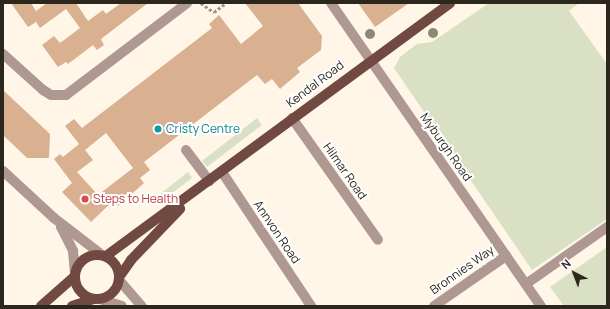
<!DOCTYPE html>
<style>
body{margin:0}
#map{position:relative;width:610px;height:309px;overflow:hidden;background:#fff6e7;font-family:Manrope,sans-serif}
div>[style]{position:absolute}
.green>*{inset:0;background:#dae0c3}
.building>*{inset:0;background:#d9b090}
.path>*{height:2.5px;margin-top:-1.25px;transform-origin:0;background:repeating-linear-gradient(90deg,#9b9487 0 3px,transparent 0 5px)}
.minor>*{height:10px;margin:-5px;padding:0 5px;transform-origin:5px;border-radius:5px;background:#af9891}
.major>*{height:10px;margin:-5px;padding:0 5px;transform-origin:5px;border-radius:5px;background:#704a40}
.major>.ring{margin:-5px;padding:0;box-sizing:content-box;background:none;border:10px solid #704a40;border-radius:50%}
.trees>*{width:10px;height:10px;margin:-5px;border-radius:50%;background:#8c8a6f}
.dots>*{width:11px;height:11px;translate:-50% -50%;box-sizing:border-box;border:2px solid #fff;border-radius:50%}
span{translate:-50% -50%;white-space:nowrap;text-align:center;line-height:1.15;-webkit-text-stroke:4px #fff;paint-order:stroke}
.street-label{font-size:12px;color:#2c271d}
.culture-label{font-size:12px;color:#0d838f}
.left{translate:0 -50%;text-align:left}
.health-label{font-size:12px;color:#be3a42}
.frame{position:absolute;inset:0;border:4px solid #2c271d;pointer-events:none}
.north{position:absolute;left:554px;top:253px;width:40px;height:40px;-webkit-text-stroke:3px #fff;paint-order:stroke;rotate:318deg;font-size:11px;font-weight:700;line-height:16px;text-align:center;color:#2c271d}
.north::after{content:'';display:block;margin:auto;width:14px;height:18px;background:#2c271d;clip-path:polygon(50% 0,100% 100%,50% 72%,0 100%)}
</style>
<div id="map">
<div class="green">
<i style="clip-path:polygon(489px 3px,579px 3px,569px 11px,607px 64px,607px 219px,532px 270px,394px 68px,400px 57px,417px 44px,432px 42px)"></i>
<i style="clip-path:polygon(257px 118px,262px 125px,207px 167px,202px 161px)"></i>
<i style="clip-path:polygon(188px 172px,192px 178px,159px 203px,155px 198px)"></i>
<i style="clip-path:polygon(607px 247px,607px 306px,564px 306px,550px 287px)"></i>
</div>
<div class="building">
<i style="clip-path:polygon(11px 3px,31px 3px,36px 11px,47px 3px,76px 3px,88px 21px,103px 10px,106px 14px,121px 3px,148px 3px,101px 39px,104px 45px,97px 50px,93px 45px,68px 64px,66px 62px,58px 67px,42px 45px,54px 36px,60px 43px,80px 28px,66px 9px,40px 28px,36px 22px,28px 27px)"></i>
<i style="clip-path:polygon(evenodd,245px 3px,298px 3px,322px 36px,321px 50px,297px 68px,300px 72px,280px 89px,272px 79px,265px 84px,257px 75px,144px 162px,150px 170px,140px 178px,144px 183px,118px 206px,114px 200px,91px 222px,62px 192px,72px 183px,54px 159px,60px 154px,63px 157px,79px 144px,65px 126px,74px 119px,82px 128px,212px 28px,209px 24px,219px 15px,241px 44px,263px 26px,245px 3px,106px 133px,133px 168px,98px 195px,77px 172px,93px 160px,85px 150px,106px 133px)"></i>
<i style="clip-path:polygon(358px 3px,409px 3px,375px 27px)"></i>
<i style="clip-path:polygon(3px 90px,50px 134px,49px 158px,27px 158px,3px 135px)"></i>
</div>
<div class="path">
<i style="left:201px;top:3px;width:16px;rotate:35deg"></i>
<i style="left:214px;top:12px;width:15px;rotate:-37deg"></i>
</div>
<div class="minor">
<i style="left:331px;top:3px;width:369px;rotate:55.3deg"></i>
<i style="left:3px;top:54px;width:54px;rotate:42deg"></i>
<i style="left:43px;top:90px;width:9px;rotate:32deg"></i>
<i style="left:51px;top:95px;width:15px"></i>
<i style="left:66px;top:95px;width:152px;rotate:-37.2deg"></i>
<i style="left:292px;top:118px;width:149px;rotate:54.8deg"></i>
<i style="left:186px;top:150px;width:39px;rotate:53deg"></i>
<i style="left:3px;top:171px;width:69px;rotate:42.7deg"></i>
<i style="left:54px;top:218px;width:61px;rotate:37.6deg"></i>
<i style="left:222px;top:172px;width:161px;rotate:56.4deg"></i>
<i style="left:61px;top:227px;width:27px;rotate:63deg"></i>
<i style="left:73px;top:251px;width:21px;rotate:85deg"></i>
<i style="left:119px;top:280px;width:35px;rotate:49deg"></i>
<i style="left:526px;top:284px;width:99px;rotate:-35.1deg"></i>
<i style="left:100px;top:299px;width:23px;rotate:18deg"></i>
<i style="left:434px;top:306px;width:88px;rotate:-34.8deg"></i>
</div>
<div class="major">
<i class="ring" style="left:75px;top:255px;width:34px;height:34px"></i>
<i style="left:106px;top:256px;width:427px;rotate:-36.3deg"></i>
<i style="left:120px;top:276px;width:19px;rotate:-55deg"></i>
<i style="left:131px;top:260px;width:71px;rotate:-46.1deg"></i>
<i style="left:41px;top:306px;width:45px;rotate:-41.4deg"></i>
<i style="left:72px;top:306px;width:22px;rotate:-18deg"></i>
</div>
<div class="trees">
<i style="left:433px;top:33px"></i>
<i style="left:370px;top:34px"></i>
</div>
<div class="dots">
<i style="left:158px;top:129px;background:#0f9aa8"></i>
<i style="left:85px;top:199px;background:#e0444e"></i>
</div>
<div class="street-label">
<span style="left:315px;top:84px;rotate:-37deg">Kendal Road</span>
<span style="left:446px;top:147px;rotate:55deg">Myburgh Road</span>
<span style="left:345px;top:171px;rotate:55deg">Hilmar Road</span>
<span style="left:277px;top:232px;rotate:56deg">Annvon Road</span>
<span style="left:462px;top:270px;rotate:-35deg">Bronnies Way</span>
</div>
<div class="culture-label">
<span class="left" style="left:166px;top:129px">Cristy Centre</span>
</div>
<div class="health-label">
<span class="left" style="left:93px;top:199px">Steps to Health</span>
</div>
<div class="frame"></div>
<div class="north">N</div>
</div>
